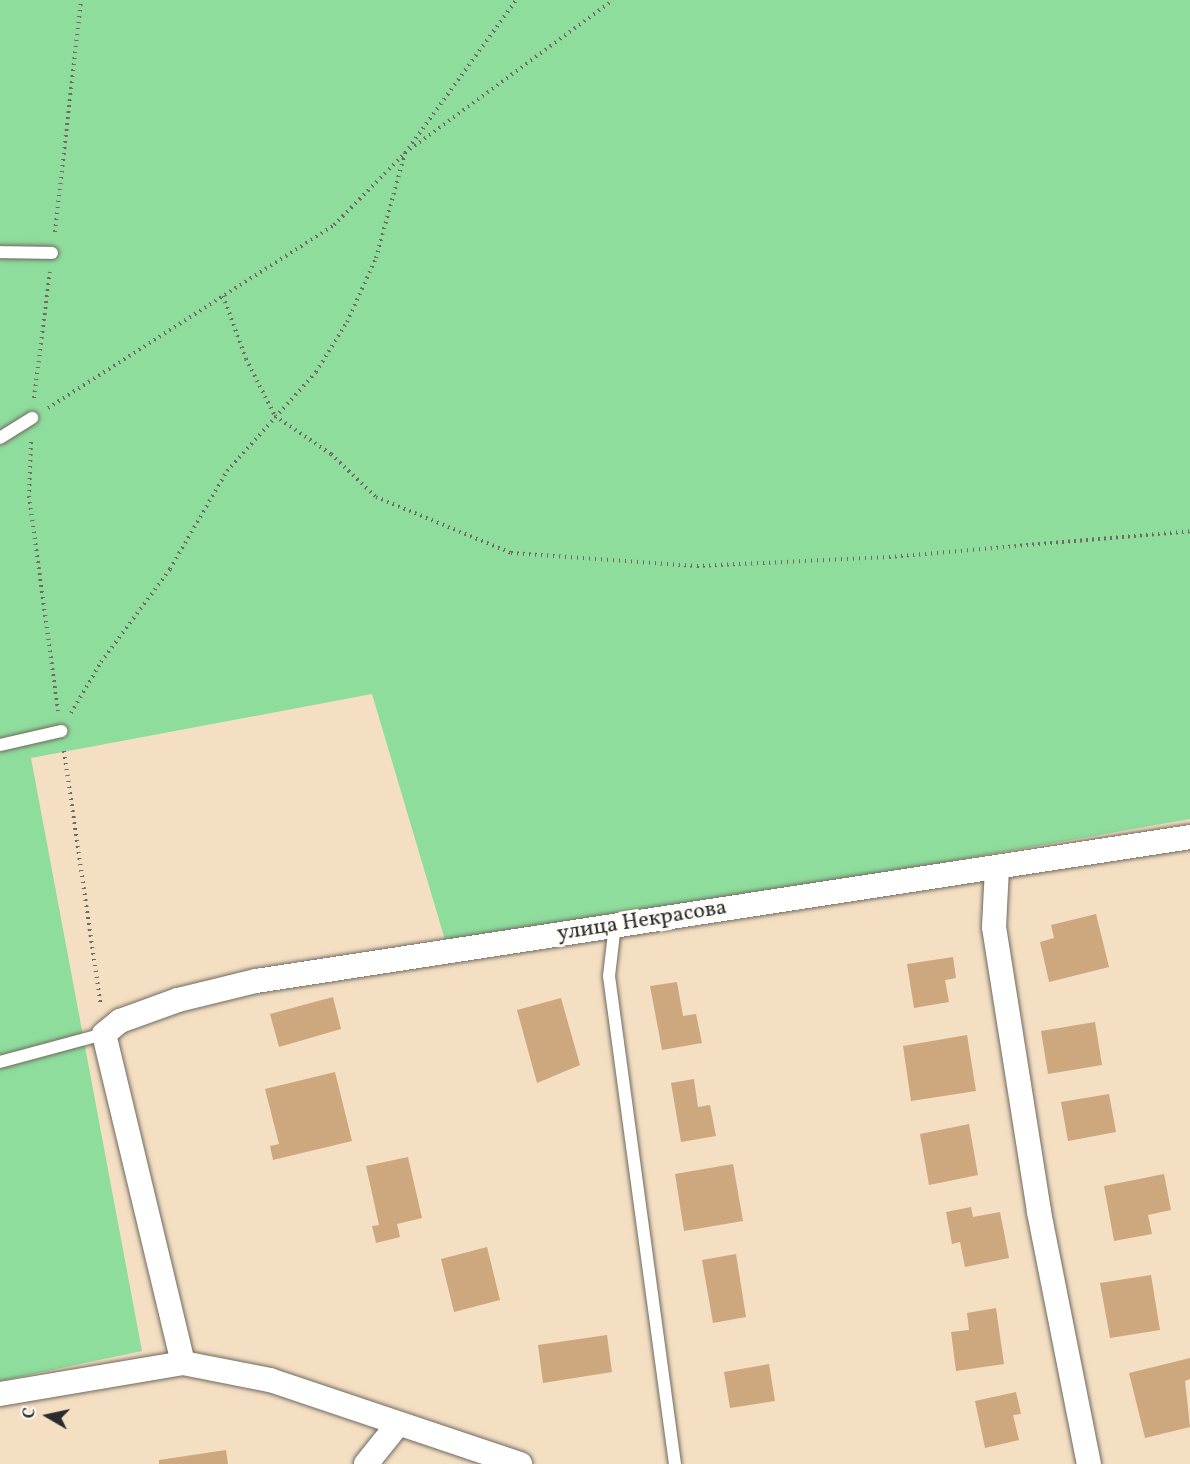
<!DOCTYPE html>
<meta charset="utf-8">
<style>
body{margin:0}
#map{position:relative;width:1190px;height:1464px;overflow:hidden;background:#f4dfc3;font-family:Vollkorn,serif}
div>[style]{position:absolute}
.green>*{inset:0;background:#8edd9d}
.building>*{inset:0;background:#cda77d}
.path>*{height:4px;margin-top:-2px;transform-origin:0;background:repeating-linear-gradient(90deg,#716a60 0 1.5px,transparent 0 6px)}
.roads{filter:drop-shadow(0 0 2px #716a60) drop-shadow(0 0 2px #716a60)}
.lane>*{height:12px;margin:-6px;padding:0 6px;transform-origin:6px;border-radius:6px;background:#fff}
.street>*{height:24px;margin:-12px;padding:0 12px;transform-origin:12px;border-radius:12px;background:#fff}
span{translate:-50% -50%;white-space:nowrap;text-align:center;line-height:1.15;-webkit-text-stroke:6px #fdfcf7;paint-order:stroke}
.street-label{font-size:22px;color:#2b2b2b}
.north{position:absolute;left:18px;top:1386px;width:60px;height:60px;-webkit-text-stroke:4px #fdfcf7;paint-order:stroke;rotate:279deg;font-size:16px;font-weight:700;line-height:24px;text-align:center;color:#2b2b2b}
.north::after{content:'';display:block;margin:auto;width:21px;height:27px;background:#2b2b2b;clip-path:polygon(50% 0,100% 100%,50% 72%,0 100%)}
</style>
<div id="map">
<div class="green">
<i style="clip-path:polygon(0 0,1190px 0,1190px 819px,448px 950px,372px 694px,31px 758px,142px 1351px,0 1381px)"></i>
</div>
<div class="building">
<i style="clip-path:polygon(1096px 914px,1109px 967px,1049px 982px,1040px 942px,1054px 938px,1051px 925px)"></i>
<i style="clip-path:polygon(953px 957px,956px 978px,945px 980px,949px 1002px,914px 1008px,907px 964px)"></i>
<i style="clip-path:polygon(677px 982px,683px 1016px,696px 1014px,702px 1043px,662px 1050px,650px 986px)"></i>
<i style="clip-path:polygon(333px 997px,341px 1029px,279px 1047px,270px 1014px)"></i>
<i style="clip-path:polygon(561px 998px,580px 1065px,537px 1083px,517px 1010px)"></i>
<i style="clip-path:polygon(1095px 1022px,1102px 1065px,1048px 1074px,1041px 1031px)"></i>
<i style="clip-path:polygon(967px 1035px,976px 1091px,911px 1101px,903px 1046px)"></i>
<i style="clip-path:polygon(335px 1072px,352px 1141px,273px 1160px,270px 1146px,279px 1144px,265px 1089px)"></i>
<i style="clip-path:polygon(694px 1079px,698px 1107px,710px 1105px,716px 1136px,681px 1142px,671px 1083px)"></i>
<i style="clip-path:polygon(1109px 1094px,1116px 1132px,1068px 1141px,1061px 1102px)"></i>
<i style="clip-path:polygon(969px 1124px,978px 1175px,929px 1185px,920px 1134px)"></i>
<i style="clip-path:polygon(408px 1157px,422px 1218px,397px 1224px,400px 1237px,376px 1243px,372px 1226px,379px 1225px,366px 1166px)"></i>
<i style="clip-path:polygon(733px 1164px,743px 1221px,684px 1231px,675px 1174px)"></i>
<i style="clip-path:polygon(1164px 1174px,1171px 1210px,1148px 1215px,1152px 1234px,1114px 1241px,1104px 1186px)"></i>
<i style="clip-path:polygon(971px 1207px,973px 1217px,1000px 1212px,1009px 1258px,965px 1267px,960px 1242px,952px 1244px,946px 1212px)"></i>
<i style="clip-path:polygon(487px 1247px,500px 1300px,454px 1312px,441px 1259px)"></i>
<i style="clip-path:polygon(736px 1254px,746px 1317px,713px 1323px,702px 1260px)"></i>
<i style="clip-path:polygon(1151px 1275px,1160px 1330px,1110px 1338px,1100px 1283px)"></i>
<i style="clip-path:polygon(996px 1308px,1004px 1364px,956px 1371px,951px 1332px,969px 1330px,967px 1313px)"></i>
<i style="clip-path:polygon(607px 1335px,612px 1372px,543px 1383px,538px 1345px)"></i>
<i style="clip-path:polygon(1190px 1358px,1190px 1379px,1185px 1381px,1190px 1427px,1145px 1438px,1129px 1373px)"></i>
<i style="clip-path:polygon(769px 1364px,775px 1401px,730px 1408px,724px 1372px)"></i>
<i style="clip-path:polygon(1016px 1392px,1021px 1414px,1013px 1415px,1019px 1440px,985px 1448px,975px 1401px)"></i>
<i style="clip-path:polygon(226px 1450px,228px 1464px,159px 1464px,159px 1460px)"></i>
</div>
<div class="path">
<i style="left:55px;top:232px;width:233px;rotate:-83.6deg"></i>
<i style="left:223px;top:296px;width:67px;rotate:69.9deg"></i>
<i style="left:246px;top:359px;width:64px;rotate:63deg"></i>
<i style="left:275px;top:416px;width:68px;rotate:34.2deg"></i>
<i style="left:331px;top:454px;width:62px;rotate:43.7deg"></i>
<i style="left:376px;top:497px;width:146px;rotate:22.5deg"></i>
<i style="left:511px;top:553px;width:186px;rotate:4deg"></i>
<i style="left:697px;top:566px;width:192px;rotate:-2.7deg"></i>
<i style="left:889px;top:557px;width:302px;rotate:-4.9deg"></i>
<i style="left:34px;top:398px;width:127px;rotate:-82.8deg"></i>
<i style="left:48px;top:408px;width:340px;rotate:-32.6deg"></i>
<i style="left:334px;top:225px;width:101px;rotate:-45.4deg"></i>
<i style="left:405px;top:153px;width:258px;rotate:-36.3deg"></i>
<i style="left:31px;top:442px;width:54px;rotate:92.1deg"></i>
<i style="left:29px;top:496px;width:217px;rotate:82.3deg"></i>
<i style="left:71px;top:713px;width:59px;rotate:-59.5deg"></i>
<i style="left:101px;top:662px;width:116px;rotate:-53.4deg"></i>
<i style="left:170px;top:569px;width:113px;rotate:-59.8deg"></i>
<i style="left:227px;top:471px;width:133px;rotate:-48deg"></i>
<i style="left:316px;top:372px;width:59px;rotate:-58.2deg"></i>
<i style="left:347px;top:322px;width:70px;rotate:-65.6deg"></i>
<i style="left:376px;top:258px;width:109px;rotate:-74.6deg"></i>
<i style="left:405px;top:153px;width:189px;rotate:-54deg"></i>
<i style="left:64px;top:751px;width:254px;rotate:81.8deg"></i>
</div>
<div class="roads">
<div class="lane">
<i style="left:0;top:252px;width:52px;rotate:1.1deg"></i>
<i style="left:0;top:438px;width:38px;rotate:-32deg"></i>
<i style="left:0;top:745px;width:63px;rotate:-12.9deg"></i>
<i style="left:615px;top:925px;width:51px;rotate:96.7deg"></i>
<i style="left:609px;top:976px;width:492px;rotate:82.3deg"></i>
<i style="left:0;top:1062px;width:108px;rotate:-15.1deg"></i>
</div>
<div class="street">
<i style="left:997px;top:868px;width:59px;rotate:92.9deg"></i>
<i style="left:994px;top:927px;width:289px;rotate:81deg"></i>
<i style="left:1039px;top:1212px;width:257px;rotate:78.8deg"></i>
<i style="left:183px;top:1363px;width:338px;rotate:-103.5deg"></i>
<i style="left:104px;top:1034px;width:21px;rotate:-39deg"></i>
<i style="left:120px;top:1021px;width:62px;rotate:-19.9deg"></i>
<i style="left:178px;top:1000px;width:80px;rotate:-13.7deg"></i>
<i style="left:256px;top:981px;width:945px;rotate:-8.76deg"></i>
<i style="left:0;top:1394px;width:186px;rotate:-9.6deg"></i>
<i style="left:183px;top:1363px;width:89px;rotate:11.1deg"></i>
<i style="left:270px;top:1380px;width:264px;rotate:18.6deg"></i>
<i style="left:366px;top:1464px;width:51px;rotate:-51.3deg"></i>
</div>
</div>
<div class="street-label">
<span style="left:642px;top:921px;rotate:-9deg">улица Некрасова</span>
</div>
<div class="north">С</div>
</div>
